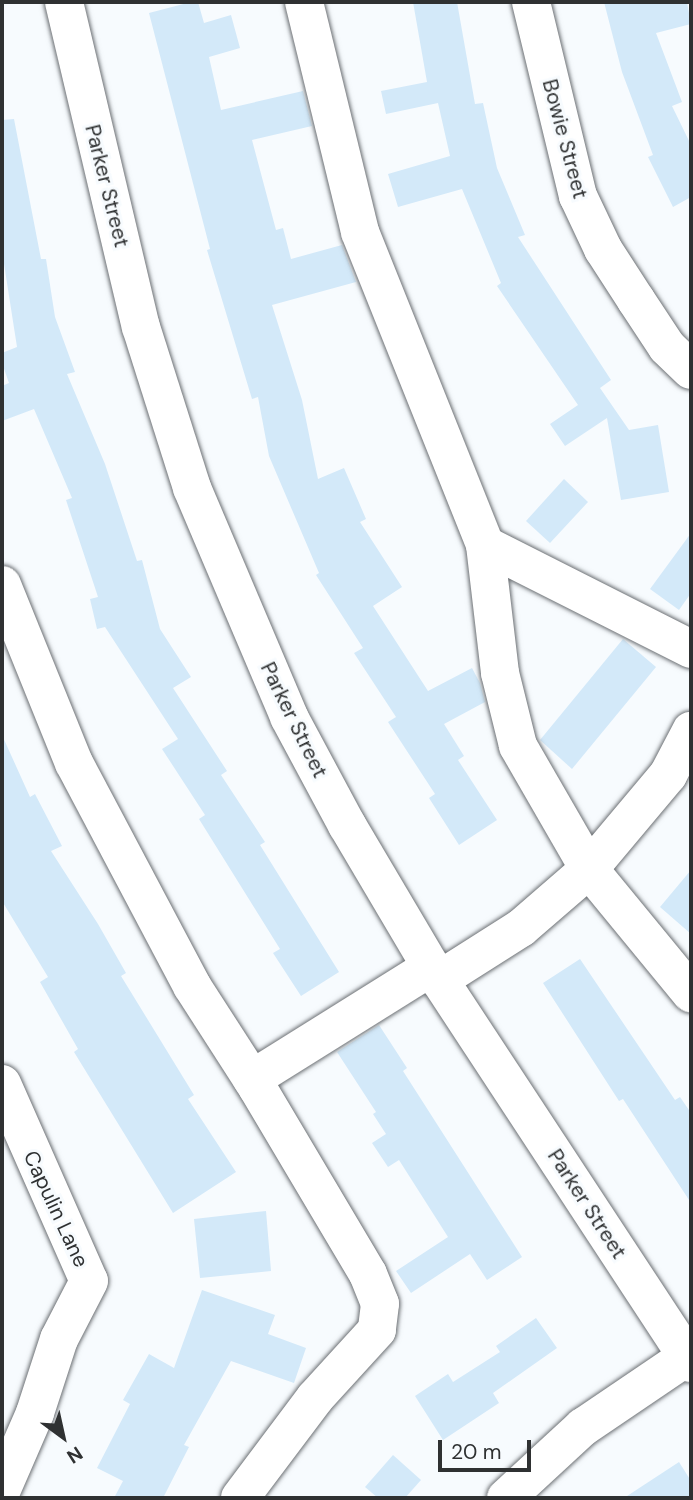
<!DOCTYPE html>
<style>
body{margin:0}
#map{position:relative;width:693px;height:1500px;overflow:hidden;background:#f7fbfe;font-family:"DM Sans",sans-serif}
div>[style]{position:absolute}
.building>*{inset:0;background:#d3e9f9}
.roads{filter:drop-shadow(0 0 2px #6c7074) drop-shadow(0 0 2px #6c7074)}
.minor>*{height:38px;margin:-19px;padding:0 19px;transform-origin:19px;border-radius:19px;background:#fff}
.major>*{height:38px;margin:-19px;padding:0 19px;transform-origin:19px;border-radius:19px;background:#fff}
span{translate:-50% -50%;white-space:nowrap;text-align:center;line-height:1.15;-webkit-text-stroke:6px #f7fbfe;paint-order:stroke}
.street-label{font-size:21px;color:#2f3132}
.frame{position:absolute;inset:0;border:4px solid #2f3132;pointer-events:none}
.north{position:absolute;left:28px;top:1402px;width:70px;height:70px;-webkit-text-stroke:5px #f7fbfe;paint-order:stroke;rotate:147deg;font-size:19px;font-weight:700;line-height:28px;text-align:center;color:#2f3132}
.north::after{content:'';display:block;margin:auto;width:24px;height:32px;background:#2f3132;clip-path:polygon(50% 0,100% 100%,50% 72%,0 100%)}
.scale{position:absolute;left:438px;top:1440px;width:93px;height:32px;box-sizing:border-box;border:4px solid #2f3132;border-top:0;padding-left:9px;font-size:21px;line-height:24px;white-space:nowrap;color:#2f3132;-webkit-text-stroke:5px #f7fbfe;paint-order:stroke}
</style>
<div id="map">
<div class="building">
<i style="clip-path:polygon(191px 2px,198px 2px,204px 23px,231px 15px,240px 48px,209px 57px,221px 110px,303px 91px,312px 126px,252px 140px,276px 230px,283px 228px,291px 259px,342px 245px,356px 282px,272px 305px,302px 400px,318px 479px,344px 468px,366px 519px,360px 522px,402px 587px,373px 606px,428px 691px,472px 668px,480px 683px,485px 702px,444px 724px,464px 756px,458px 760px,497px 820px,459px 845px,429px 798px,435px 794px,388px 722px,396px 717px,354px 653px,363px 648px,316px 575px,319px 573px,269px 456px,258px 397px,252px 399px,207px 250px,210px 249px,149px 13px)"></i>
<i style="clip-path:polygon(413px 2px,457px 2px,475px 104px,483px 103px,497px 168px,525px 235px,518px 237px,611px 380px,600px 388px,629px 430px,658px 425px,669px 492px,621px 500px,607px 418px,565px 446px,550px 424px,578px 405px,497px 286px,501px 283px,462px 189px,398px 207px,388px 174px,450px 156px,438px 103px,386px 114px,381px 91px,427px 82px)"></i>
<i style="clip-path:polygon(604px 2px,687px 2px,691px 24px,656px 33px,682px 102px,672px 106px,691px 145px,691px 197px,673px 207px,648px 157px,653px 155px,622px 72px)"></i>
<i style="clip-path:polygon(14px 119px,41px 259px,46px 259px,55px 317px,75px 372px,67px 374px,105px 464px,137px 561px,142px 560px,160px 629px,191px 677px,173px 688px,227px 771px,221px 775px,265px 842px,260px 845px,339px 972px,301px 996px,273px 953px,280px 949px,199px 819px,205px 815px,162px 749px,178px 739px,105px 627px,97px 629px,90px 599px,98px 597px,66px 500px,72px 498px,34px 409px,2px 421px,2px 386px,9px 383px,2px 363px,2px 353px,17px 347px,2px 251px,2px 120px)"></i>
<i style="clip-path:polygon(564px 479px,588px 502px,550px 543px,526px 521px)"></i>
<i style="clip-path:polygon(691px 533px,691px 593px,679px 610px,650px 589px)"></i>
<i style="clip-path:polygon(623px 639px,656px 667px,572px 769px,540px 740px)"></i>
<i style="clip-path:polygon(2px 735px,30px 797px,35px 794px,62px 846px,51px 851px,98px 924px,126px 973px,121px 976px,194px 1095px,188px 1099px,236px 1172px,173px 1213px,74px 1052px,78px 1049px,40px 982px,48px 977px,2px 901px)"></i>
<i style="clip-path:polygon(691px 870px,691px 934px,660px 907px)"></i>
<i style="clip-path:polygon(580px 959px,675px 1100px,680px 1097px,691px 1113px,691px 1203px,623px 1099px,619px 1101px,543px 983px)"></i>
<i style="clip-path:polygon(379px 1025px,407px 1068px,403px 1071px,522px 1257px,487px 1280px,470px 1254px,411px 1293px,396px 1271px,448px 1237px,399px 1160px,388px 1167px,372px 1143px,386px 1134px,373px 1114px,376px 1112px,337px 1052px)"></i>
<i style="clip-path:polygon(266px 1211px,271px 1271px,200px 1278px,194px 1219px)"></i>
<i style="clip-path:polygon(202px 1290px,275px 1315px,268px 1334px,306px 1348px,294px 1383px,231px 1361px,184px 1445px,189px 1447px,163px 1498px,114px 1498px,123px 1481px,97px 1468px,130px 1404px,123px 1400px,149px 1354px,174px 1368px)"></i>
<i style="clip-path:polygon(536px 1318px,557px 1348px,493px 1393px,499px 1403px,443px 1440px,415px 1396px,448px 1374px,453px 1382px,500px 1352px,496px 1346px)"></i>
<i style="clip-path:polygon(393px 1455px,421px 1480px,405px 1498px,378px 1498px,365px 1487px)"></i>
<i style="clip-path:polygon(679px 1462px,691px 1481px,691px 1498px,624px 1498px)"></i>
</div>
<div class="roads">
<div class="minor">
<i style="left:304px;top:2px;width:237px;rotate:76.3deg"></i>
<i style="left:360px;top:232px;width:337px;rotate:68.2deg"></i>
<i style="left:485px;top:545px;width:129px;rotate:83.3deg"></i>
<i style="left:500px;top:673px;width:75px;rotate:76.1deg"></i>
<i style="left:518px;top:746px;width:142px;rotate:60deg"></i>
<i style="left:589px;top:869px;width:161px;rotate:50.6deg"></i>
<i style="left:531px;top:2px;width:200px;rotate:76.4deg"></i>
<i style="left:578px;top:196px;width:59px;rotate:64.7deg"></i>
<i style="left:603px;top:249px;width:61px;rotate:57.1deg"></i>
<i style="left:636px;top:300px;width:56px;rotate:56.6deg"></i>
<i style="left:667px;top:347px;width:33px;rotate:44deg"></i>
<i style="left:485px;top:545px;width:231px;rotate:26.8deg"></i>
<i style="left:2px;top:585px;width:192px;rotate:68deg"></i>
<i style="left:74px;top:763px;width:252px;rotate:62.1deg"></i>
<i style="left:192px;top:986px;width:120px;rotate:57.2deg"></i>
<i style="left:257px;top:1087px;width:217px;rotate:59.3deg"></i>
<i style="left:368px;top:1274px;width:32px;rotate:68deg"></i>
<i style="left:380px;top:1304px;width:26px;rotate:97deg"></i>
<i style="left:377px;top:1330px;width:92px;rotate:132.4deg"></i>
<i style="left:315px;top:1398px;width:125px;rotate:126.9deg"></i>
<i style="left:439px;top:980px;width:97px;rotate:-32.4deg"></i>
<i style="left:521px;top:928px;width:90px;rotate:-40.9deg"></i>
<i style="left:589px;top:869px;width:123px;rotate:-50deg"></i>
<i style="left:668px;top:775px;width:50px;rotate:-62.4deg"></i>
<i style="left:252px;top:1079px;width:211px;rotate:-32deg"></i>
<i style="left:2px;top:1084px;width:215px;rotate:66.2deg"></i>
<i style="left:89px;top:1281px;width:65px;rotate:117.3deg"></i>
<i style="left:59px;top:1339px;width:78px;rotate:108deg"></i>
<i style="left:35px;top:1413px;width:83px;rotate:113.5deg"></i>
<i style="left:506px;top:1498px;width:105px;rotate:-42.7deg"></i>
<i style="left:583px;top:1427px;width:130px;rotate:-34.1deg"></i>
</div>
<div class="major">
<i style="left:64px;top:2px;width:334px;rotate:76.7deg"></i>
<i style="left:141px;top:327px;width:169px;rotate:72.4deg"></i>
<i style="left:192px;top:488px;width:249px;rotate:67deg"></i>
<i style="left:289px;top:717px;width:123px;rotate:61.8deg"></i>
<i style="left:347px;top:825px;width:165px;rotate:59.4deg"></i>
<i style="left:431px;top:967px;width:474px;rotate:56.7deg"></i>
</div>
</div>
<div class="street-label">
<span style="left:565px;top:139px;rotate:75deg">Bowie Street</span>
<span style="left:107px;top:186px;rotate:76deg">Parker Street</span>
<span style="left:294px;top:720px;rotate:64deg">Parker Street</span>
<span style="left:587px;top:1204px;rotate:57deg">Parker Street</span>
<span style="left:56px;top:1209px;rotate:65deg">Capulin Lane</span>
</div>
<div class="frame"></div>
<div class="north">N</div>
<div class="scale">20 m</div>
</div>
